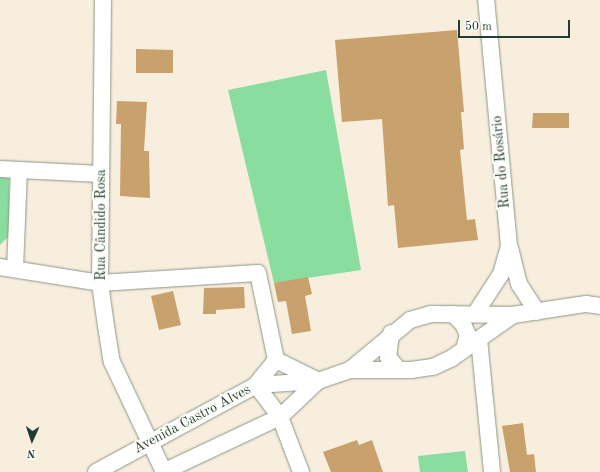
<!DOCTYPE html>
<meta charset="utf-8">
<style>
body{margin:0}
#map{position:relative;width:600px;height:472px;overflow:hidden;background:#f8eedd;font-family:"Old Standard TT",serif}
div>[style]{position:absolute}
.green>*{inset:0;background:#89dd9f}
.building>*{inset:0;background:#c8a16c}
.roads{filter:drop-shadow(0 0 1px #8c9688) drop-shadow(0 0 1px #8c9688)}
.minor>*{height:16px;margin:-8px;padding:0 8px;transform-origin:8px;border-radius:8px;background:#fff}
span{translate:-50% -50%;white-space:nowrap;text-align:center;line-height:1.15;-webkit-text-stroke:4px #fdfcf7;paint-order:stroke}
.street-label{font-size:14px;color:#1f3d34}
.north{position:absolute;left:12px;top:420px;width:40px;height:40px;-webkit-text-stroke:3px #fdfcf7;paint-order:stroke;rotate:183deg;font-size:11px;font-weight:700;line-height:16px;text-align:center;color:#1f3d34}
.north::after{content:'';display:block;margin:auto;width:14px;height:18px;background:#1f3d34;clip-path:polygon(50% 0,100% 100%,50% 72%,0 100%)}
.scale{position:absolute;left:458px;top:20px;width:112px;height:18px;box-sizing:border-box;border:2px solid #1f3d34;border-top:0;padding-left:5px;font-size:12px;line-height:14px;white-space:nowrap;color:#1f3d34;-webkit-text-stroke:3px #fdfcf7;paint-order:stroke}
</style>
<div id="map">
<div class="green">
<i style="clip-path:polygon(326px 70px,361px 270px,274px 283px,228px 90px)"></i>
<i style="clip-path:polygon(0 174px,9px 179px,9px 236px,0 245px)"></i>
<i style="clip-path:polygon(465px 451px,468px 472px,420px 472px,418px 456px)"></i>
</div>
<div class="building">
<i style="clip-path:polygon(457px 30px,464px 112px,461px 112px,464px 149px,460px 150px,467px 220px,475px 219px,478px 240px,398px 248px,394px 205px,388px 206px,382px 119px,342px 122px,335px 40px)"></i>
<i style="clip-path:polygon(136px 49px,173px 50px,173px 73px,136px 73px)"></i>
<i style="clip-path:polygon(117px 101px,147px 102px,144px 151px,149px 151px,150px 198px,120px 196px,121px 124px,116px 124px)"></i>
<i style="clip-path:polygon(533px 113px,569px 113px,569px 128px,532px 128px)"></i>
<i style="clip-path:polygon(308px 277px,312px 294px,305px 296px,311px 331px,292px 334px,286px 301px,278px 302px,274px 283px)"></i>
<i style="clip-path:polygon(244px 287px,245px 308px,216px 310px,216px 314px,203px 314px,204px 288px)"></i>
<i style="clip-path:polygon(173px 291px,181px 325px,159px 330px,151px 296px)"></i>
<i style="clip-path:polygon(523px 423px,527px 455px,534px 454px,536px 472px,510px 472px,502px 426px)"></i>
<i style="clip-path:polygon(357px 440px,359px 445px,372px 440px,383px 472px,331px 472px,323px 452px)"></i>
</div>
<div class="roads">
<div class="minor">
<i style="left:103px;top:0;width:283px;rotate:90.6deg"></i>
<i style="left:100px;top:283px;width:43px;rotate:82.1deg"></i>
<i style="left:106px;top:326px;width:36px;rotate:81deg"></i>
<i style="left:112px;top:362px;width:122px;rotate:64.7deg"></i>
<i style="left:0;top:169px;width:100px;rotate:2.9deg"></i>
<i style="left:510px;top:248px;width:37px;rotate:76deg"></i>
<i style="left:519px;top:284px;width:33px;rotate:57deg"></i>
<i style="left:0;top:267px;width:101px;rotate:9.1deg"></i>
<i style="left:100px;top:283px;width:158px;rotate:-3.6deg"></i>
<i style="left:258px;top:273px;width:89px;rotate:78.3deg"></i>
<i style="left:276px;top:360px;width:32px;rotate:129deg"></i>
<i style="left:256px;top:385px;width:40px;rotate:53deg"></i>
<i style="left:280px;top:417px;width:59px;rotate:69.1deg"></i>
<i style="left:15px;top:269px;width:98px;rotate:-87.7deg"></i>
<i style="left:453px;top:314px;width:14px;rotate:45deg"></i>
<i style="left:463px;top:324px;width:12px;rotate:66deg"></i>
<i style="left:468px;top:335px;width:15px;rotate:106deg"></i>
<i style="left:475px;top:314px;width:48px;rotate:-57deg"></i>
<i style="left:501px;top:274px;width:29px;rotate:-74deg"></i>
<i style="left:509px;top:246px;width:247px;rotate:-95.3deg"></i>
<i style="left:391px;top:333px;width:24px;rotate:97deg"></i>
<i style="left:388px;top:357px;width:17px;rotate:50deg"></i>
<i style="left:479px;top:339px;width:134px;rotate:84.4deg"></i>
<i style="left:276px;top:360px;width:43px;rotate:26deg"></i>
<i style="left:350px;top:370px;width:78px;rotate:-39.8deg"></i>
<i style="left:410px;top:320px;width:22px;rotate:-16deg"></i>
<i style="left:431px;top:314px;width:82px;rotate:0.7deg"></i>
<i style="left:513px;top:315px;width:74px;rotate:-8.6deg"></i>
<i style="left:586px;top:304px;width:14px;rotate:8deg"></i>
<i style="left:96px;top:472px;width:182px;rotate:-28.5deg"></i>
<i style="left:256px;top:385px;width:62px;rotate:-3.7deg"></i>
<i style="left:318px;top:381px;width:34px;rotate:-19deg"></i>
<i style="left:350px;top:370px;width:61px"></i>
<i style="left:411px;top:370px;width:22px;rotate:-8deg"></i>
<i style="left:433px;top:367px;width:21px;rotate:-25deg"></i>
<i style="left:452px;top:358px;width:75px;rotate:-35.2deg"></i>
<i style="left:163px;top:472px;width:129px;rotate:-25.2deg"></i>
<i style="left:280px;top:417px;width:52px;rotate:-43.5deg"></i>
</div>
</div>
<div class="street-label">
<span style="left:501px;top:162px;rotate:-95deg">Rua do Rosário</span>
<span style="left:101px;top:225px;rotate:-90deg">Rua Cândido Rosa</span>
<span style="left:192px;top:419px;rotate:-28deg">Avenida Castro Alves</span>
</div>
<div class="north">N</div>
<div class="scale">50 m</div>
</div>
